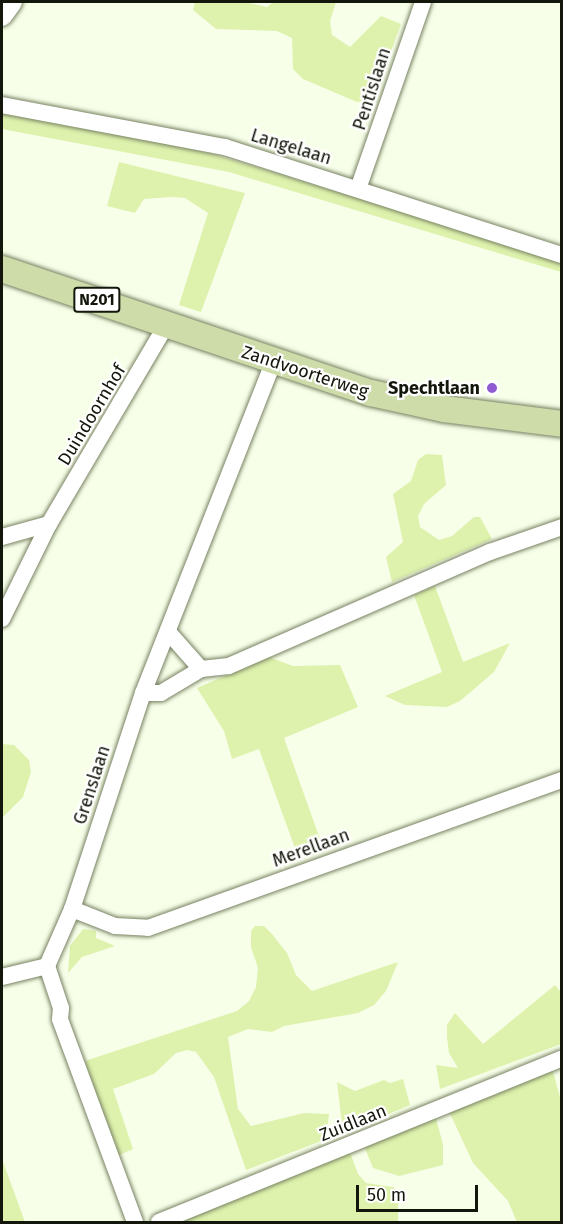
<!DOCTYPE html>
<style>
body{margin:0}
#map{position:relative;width:563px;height:1224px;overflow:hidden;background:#f8ffe9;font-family:"Fira Sans",sans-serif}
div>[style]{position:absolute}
.green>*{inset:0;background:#def2ad}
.roads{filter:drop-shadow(0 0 2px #788262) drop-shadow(0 0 2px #788262)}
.minor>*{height:16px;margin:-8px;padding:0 8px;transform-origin:8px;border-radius:8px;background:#fff}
.tertiary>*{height:20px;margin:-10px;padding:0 10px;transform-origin:10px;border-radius:10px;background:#fff}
.primary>*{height:26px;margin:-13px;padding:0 13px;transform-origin:13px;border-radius:13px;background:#cedcaa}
.dots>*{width:16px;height:16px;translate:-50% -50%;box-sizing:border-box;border:3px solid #fff;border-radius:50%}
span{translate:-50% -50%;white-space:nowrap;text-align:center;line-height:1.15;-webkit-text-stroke:4.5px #fff;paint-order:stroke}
.shield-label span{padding:2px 4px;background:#fff;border:2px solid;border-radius:4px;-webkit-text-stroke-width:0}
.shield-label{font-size:16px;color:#13160a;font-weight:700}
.street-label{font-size:18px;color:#13160a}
.poi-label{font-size:18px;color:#13160a;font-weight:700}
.right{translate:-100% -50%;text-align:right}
.frame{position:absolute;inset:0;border:3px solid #13160a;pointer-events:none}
.scale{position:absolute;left:356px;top:1185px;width:122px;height:27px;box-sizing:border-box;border:3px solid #13160a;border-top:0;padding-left:8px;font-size:18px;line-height:21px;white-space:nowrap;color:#13160a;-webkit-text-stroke:4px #fff;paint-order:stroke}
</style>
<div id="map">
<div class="green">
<i style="clip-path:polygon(195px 2px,245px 2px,267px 7px,273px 2px,336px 2px,330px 21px,332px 35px,350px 47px,381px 16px,401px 24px,373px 100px,357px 102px,303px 79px,293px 69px,292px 38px,277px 31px,216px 29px,193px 10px)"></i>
<i style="clip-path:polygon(2px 112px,101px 127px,216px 155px,561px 260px,561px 272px,229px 172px,2px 129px)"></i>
<i style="clip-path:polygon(119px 162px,245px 193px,201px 312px,179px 305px,208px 213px,185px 198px,171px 197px,144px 199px,135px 213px,107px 206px)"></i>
<i style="clip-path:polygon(426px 454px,442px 455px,446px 485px,424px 504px,418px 516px,420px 527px,439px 540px,452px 536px,474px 517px,480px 517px,492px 539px,392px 582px,386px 557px,403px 542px,393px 494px,411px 481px,418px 460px)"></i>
<i style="clip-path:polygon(435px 586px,463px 662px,510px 643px,494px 672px,460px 701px,447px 707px,405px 705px,385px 696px,442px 672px,414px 595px)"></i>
<i style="clip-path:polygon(269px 657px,293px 666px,340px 665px,358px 707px,284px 738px,321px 842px,296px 851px,259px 749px,232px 759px,224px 731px,197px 688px)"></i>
<i style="clip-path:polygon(2px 744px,14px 745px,29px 760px,31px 772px,23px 797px,2px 818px)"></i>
<i style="clip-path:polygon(255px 926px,264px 926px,272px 934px,287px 953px,296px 975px,312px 991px,398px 962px,386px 991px,374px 1005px,358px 1013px,284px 1026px,272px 1032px,248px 1029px,228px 1037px,238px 1109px,251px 1126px,304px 1113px,329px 1114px,326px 1139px,246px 1170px,214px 1077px,196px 1052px,187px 1050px,176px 1053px,154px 1074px,113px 1089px,133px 1149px,117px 1156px,85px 1061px,237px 1011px,249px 1001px,256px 987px,258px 968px,251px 947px,251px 931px)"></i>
<i style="clip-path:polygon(83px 929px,96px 931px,96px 938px,115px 946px,82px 957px,68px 973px,70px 946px)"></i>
<i style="clip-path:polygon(555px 985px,561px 992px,561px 1044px,440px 1089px,436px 1065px,458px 1068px,449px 1053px,447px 1037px,447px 1025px,455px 1013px,483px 1044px)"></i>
<i style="clip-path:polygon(552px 1068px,561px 1101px,561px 1222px,517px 1222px,508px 1201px,473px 1163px,447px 1107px)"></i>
<i style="clip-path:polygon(403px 1079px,410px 1105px,343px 1133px,337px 1082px,355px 1091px,384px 1080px,390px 1083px)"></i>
<i style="clip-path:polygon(434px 1112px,443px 1144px,443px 1165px,399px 1176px,373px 1168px,362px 1141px)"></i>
<i style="clip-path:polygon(348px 1147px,358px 1174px,366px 1183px,393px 1187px,398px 1194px,398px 1222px,177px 1222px)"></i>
<i style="clip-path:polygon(2px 1159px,25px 1222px,2px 1222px)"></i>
</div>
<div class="roads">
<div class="minor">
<i style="left:2px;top:105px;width:227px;rotate:10.7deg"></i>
<i style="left:225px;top:147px;width:354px;rotate:17.8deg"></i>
<i style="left:358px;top:189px;width:198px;rotate:-70.8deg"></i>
<i style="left:2px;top:537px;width:49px;rotate:-15.5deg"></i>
<i style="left:2px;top:619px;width:106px;rotate:-63.7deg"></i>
<i style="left:49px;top:524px;width:231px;rotate:-59.5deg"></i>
<i style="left:170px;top:634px;width:47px;rotate:48.5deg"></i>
<i style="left:143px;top:693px;width:18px"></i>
<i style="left:161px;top:693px;width:47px;rotate:-31deg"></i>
<i style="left:201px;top:669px;width:28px;rotate:-6deg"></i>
<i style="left:229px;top:666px;width:285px;rotate:-23.6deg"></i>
<i style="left:490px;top:552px;width:76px;rotate:-19.1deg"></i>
<i style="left:72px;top:909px;width:46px;rotate:21.6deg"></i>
<i style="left:115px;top:926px;width:33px;rotate:3deg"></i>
<i style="left:148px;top:928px;width:440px;rotate:-19.7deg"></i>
<i style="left:2px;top:977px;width:46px;rotate:-13.7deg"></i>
<i style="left:135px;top:1222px;width:216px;rotate:-110.3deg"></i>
<i style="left:60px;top:1019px;width:11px;rotate:-85deg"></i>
<i style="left:61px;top:1008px;width:44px;rotate:-108.4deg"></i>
<i style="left:47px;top:966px;width:62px;rotate:-66.3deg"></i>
<i style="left:72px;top:909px;width:227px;rotate:-71.8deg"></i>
<i style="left:143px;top:693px;width:355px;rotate:-68.5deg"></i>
<i style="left:159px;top:1222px;width:435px;rotate:-22.1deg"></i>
</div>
<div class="tertiary">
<i style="left:2px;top:16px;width:17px;rotate:-54deg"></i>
</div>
<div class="primary">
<i style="left:2px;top:269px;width:389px;rotate:18.6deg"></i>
<i style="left:371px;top:393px;width:75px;rotate:12.4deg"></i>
<i style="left:444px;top:409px;width:119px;rotate:7.2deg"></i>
</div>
</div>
<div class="dots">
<i style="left:492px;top:388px;background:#8f5ad2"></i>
</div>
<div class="shield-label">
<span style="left:97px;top:300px">N201</span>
</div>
<div class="street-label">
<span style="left:372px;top:89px;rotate:-72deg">Pentislaan</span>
<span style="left:291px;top:147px;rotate:17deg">Langelaan</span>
<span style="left:305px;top:372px;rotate:18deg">Zandvoorterweg</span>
<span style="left:92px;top:415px;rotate:-59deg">Duindoornhof</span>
<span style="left:92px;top:785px;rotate:-72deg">Grenslaan</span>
<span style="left:311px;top:848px;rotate:-20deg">Merellaan</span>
<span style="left:353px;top:1123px;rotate:-22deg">Zuidlaan</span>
</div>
<div class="poi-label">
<span class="right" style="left:480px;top:388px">Spechtlaan</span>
</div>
<div class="frame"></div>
<div class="scale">50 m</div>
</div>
